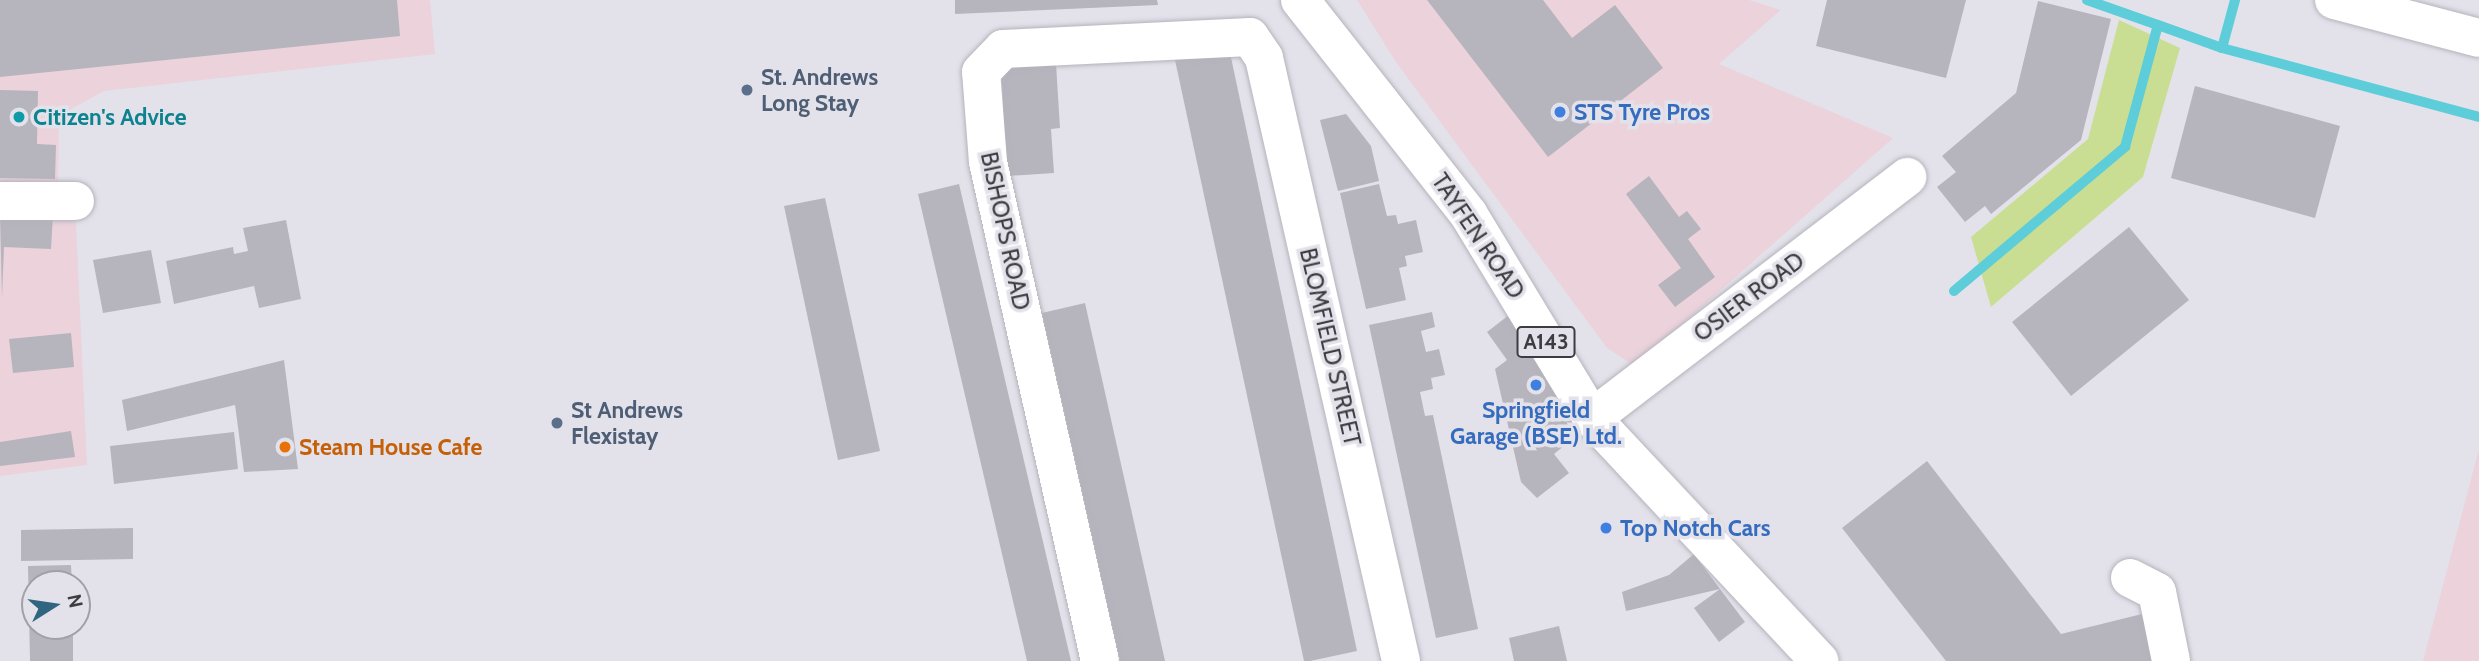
<!DOCTYPE html>
<style>
body{margin:0}
#map{position:relative;width:2479px;height:661px;overflow:hidden;background:#e3e2eb;font-family:Cabin,sans-serif}
div>[style]{position:absolute}
.commercial>*{inset:0;background:#ebd2db}
.green>*{inset:0;background:#cade93}
.stream>*{height:10px;margin:-5px;padding:0 5px;transform-origin:5px;border-radius:5px;background:#5dcdd9}
.building>*{inset:0;background:#b6b4bc}
.roads{filter:drop-shadow(0 0 2px #b4b4bc) drop-shadow(0 0 2px #b4b4bc)}
.minor>*{height:38px;margin:-19px;padding:0 19px;transform-origin:19px;border-radius:19px;background:#fff}
.major>*{height:38px;margin:-19px;padding:0 19px;transform-origin:19px;border-radius:19px;background:#fff}
.dots>*{width:19px;height:19px;translate:-50% -50%;box-sizing:border-box;border:4px solid #e3e2eb;border-radius:50%}
span{translate:-50% -50%;white-space:nowrap;text-align:center;line-height:1.15;-webkit-text-stroke:7px #e3e2eb;paint-order:stroke}
.shield-label span{padding:2px 5px;background:#e3e2eb;border:2px solid;border-radius:5px;-webkit-text-stroke-width:0}
.shield-label{font-size:21px;color:#3d3c40;font-weight:700}
.service-label{font-size:23px;color:#4e5e75;font-weight:700}
.left{translate:0 -50%;text-align:left}
.shop-label{font-size:23px;color:#366cbe;font-weight:700}
.culture-label{font-size:23px;color:#0d838f;font-weight:700}
.street-label{font-size:23px;color:#3d3c40}
.food-label{font-size:23px;color:#c56008;font-weight:700}
.north{position:absolute;left:21px;top:570px;width:70px;height:70px;box-sizing:border-box;background:#e3e2eb;border:2px solid #a1a0a7;border-radius:50%;rotate:78deg;font-size:19px;font-weight:700;line-height:28px;text-align:center;color:#3d3c40}
.north::after{content:'';display:block;margin:auto;width:24px;height:32px;background:#306581;clip-path:polygon(50% 0,100% 100%,50% 72%,0 100%)}
</style>
<div id="map">
<div class="commercial">
<i style="clip-path:polygon(0 0,430px 0,435px 54px,104px 91px,59px 116px,58px 194px,75px 201px,87px 465px,0 476px)"></i>
<i style="clip-path:polygon(1357px 0,1749px 0,1781px 10px,1719px 64px,1893px 138px,1635px 366px,1607px 348px,1396px 62px)"></i>
<i style="clip-path:polygon(2479px 449px,2479px 661px,2423px 661px)"></i>
</div>
<div class="green">
<i style="clip-path:polygon(2119px 20px,2180px 48px,2143px 177px,1991px 307px,1971px 237px,2088px 139px)"></i>
</div>
<div class="stream">
<i style="left:2087px;top:0;width:75px;rotate:19.4deg"></i>
<i style="left:2222px;top:48px;width:266px;rotate:15deg"></i>
<i style="left:1954px;top:291px;width:224px;rotate:-40.1deg"></i>
<i style="left:2125px;top:147px;width:126px;rotate:-74.9deg"></i>
<i style="left:2158px;top:25px;width:68px;rotate:19.8deg"></i>
<i style="left:2222px;top:48px;width:50px;rotate:-74.8deg"></i>
</div>
<div class="building">
<i style="clip-path:polygon(0 0,397px 0,400px 36px,0 77px)"></i>
<i style="clip-path:polygon(955px 0,1157px 0,1158px 5px,955px 14px)"></i>
<i style="clip-path:polygon(1427px 0,1543px 0,1572px 38px,1615px 5px,1663px 68px,1548px 157px)"></i>
<i style="clip-path:polygon(1827px 0,1966px 0,1946px 78px,1816px 46px)"></i>
<i style="clip-path:polygon(2038px 1px,2111px 19px,2081px 140px,1991px 214px,1985px 206px,1965px 222px,1937px 187px,1956px 172px,1942px 156px,2016px 93px)"></i>
<i style="clip-path:polygon(1229px 48px,1357px 651px,1310px 661px,1304px 661px,1175px 60px)"></i>
<i style="clip-path:polygon(1056px 64px,1060px 128px,1051px 129px,1054px 173px,1007px 176px,1001px 67px)"></i>
<i style="clip-path:polygon(2195px 86px,2340px 126px,2315px 218px,2171px 178px)"></i>
<i style="clip-path:polygon(0 90px,38px 91px,37px 144px,56px 145px,55px 179px,0 178px)"></i>
<i style="clip-path:polygon(1346px 114px,1371px 146px,1379px 181px,1338px 191px,1320px 120px)"></i>
<i style="clip-path:polygon(1649px 176px,1679px 217px,1687px 211px,1701px 229px,1688px 239px,1715px 277px,1675px 307px,1658px 285px,1681px 268px,1626px 194px)"></i>
<i style="clip-path:polygon(959px 184px,1071px 661px,1027px 661px,918px 194px)"></i>
<i style="clip-path:polygon(1379px 184px,1387px 216px,1396px 215px,1398px 224px,1416px 220px,1423px 252px,1405px 256px,1407px 266px,1399px 268px,1406px 300px,1366px 309px,1340px 193px)"></i>
<i style="clip-path:polygon(825px 198px,880px 451px,838px 460px,784px 206px)"></i>
<i style="clip-path:polygon(0 214px,53px 215px,51px 249px,4px 247px,2px 298px)"></i>
<i style="clip-path:polygon(286px 220px,301px 299px,259px 308px,254px 286px,174px 304px,166px 261px,233px 247px,234px 254px,248px 251px,243px 228px)"></i>
<i style="clip-path:polygon(2129px 227px,2189px 300px,2071px 396px,2012px 322px)"></i>
<i style="clip-path:polygon(151px 250px,161px 303px,103px 313px,93px 260px)"></i>
<i style="clip-path:polygon(1085px 303px,1165px 661px,1120px 661px,1042px 313px)"></i>
<i style="clip-path:polygon(1432px 312px,1435px 327px,1421px 331px,1426px 352px,1439px 349px,1445px 375px,1431px 378px,1433px 389px,1420px 392px,1425px 416px,1433px 415px,1478px 629px,1436px 638px,1369px 325px)"></i>
<i style="clip-path:polygon(1509px 315px,1591px 424px,1554px 454px,1569px 473px,1537px 498px,1521px 482px,1495px 369px,1507px 360px,1487px 332px)"></i>
<i style="clip-path:polygon(71px 333px,74px 367px,13px 373px,9px 339px)"></i>
<i style="clip-path:polygon(284px 360px,298px 469px,244px 472px,235px 405px,127px 431px,122px 400px)"></i>
<i style="clip-path:polygon(71px 431px,75px 457px,0 466px,0 442px)"></i>
<i style="clip-path:polygon(234px 432px,238px 469px,114px 484px,110px 446px)"></i>
<i style="clip-path:polygon(1927px 461px,2061px 634px,2142px 614px,2154px 661px,1946px 661px,1842px 528px)"></i>
<i style="clip-path:polygon(133px 528px,133px 559px,21px 561px,21px 530px)"></i>
<i style="clip-path:polygon(1694px 554px,1720px 589px,1626px 611px,1622px 592px,1669px 575px)"></i>
<i style="clip-path:polygon(71px 565px,72px 584px,35px 584px,35px 626px,73px 626px,73px 661px,30px 661px,28px 566px)"></i>
<i style="clip-path:polygon(1720px 589px,1745px 622px,1719px 642px,1694px 608px)"></i>
<i style="clip-path:polygon(1559px 626px,1567px 661px,1514px 661px,1509px 638px)"></i>
</div>
<div class="roads">
<div class="minor">
<i style="left:2334px;top:0;width:150px;rotate:14.7deg"></i>
<i style="left:0;top:201px;width:75px"></i>
<i style="left:1592px;top:418px;width:397px;rotate:-37.4deg"></i>
<i style="left:2130px;top:578px;width:30px;rotate:27deg"></i>
<i style="left:2157px;top:592px;width:70px;rotate:78.5deg"></i>
<i style="left:1100px;top:661px;width:511px;rotate:-102.65deg"></i>
<i style="left:988px;top:162px;width:90px;rotate:-94.4deg"></i>
<i style="left:981px;top:72px;width:32px;rotate:-46deg"></i>
<i style="left:1003px;top:49px;width:247px;rotate:-2.8deg"></i>
<i style="left:1250px;top:37px;width:25px;rotate:56deg"></i>
<i style="left:1264px;top:58px;width:618px;rotate:77.2deg"></i>
</div>
<div class="major">
<i style="left:1300px;top:0;width:273px;rotate:51.8deg"></i>
<i style="left:1469px;top:215px;width:237px;rotate:58.8deg"></i>
<i style="left:1592px;top:418px;width:333px;rotate:46.9deg"></i>
</div>
</div>
<div class="dots">
<i style="left:747px;top:90px;background:#5c6f8a"></i>
<i style="left:1560px;top:112px;background:#3f7fe0"></i>
<i style="left:19px;top:117px;background:#0f9aa8"></i>
<i style="left:1536px;top:385px;background:#3f7fe0"></i>
<i style="left:557px;top:423px;background:#5c6f8a"></i>
<i style="left:285px;top:447px;background:#e8710a"></i>
<i style="left:1606px;top:528px;background:#3f7fe0"></i>
</div>
<div class="shield-label">
<span style="left:1546px;top:342px">A143</span>
</div>
<div class="service-label">
<span class="left" style="left:761px;top:90px">St. Andrews<br>Long Stay</span>
<span class="left" style="left:571px;top:423px">St Andrews<br>Flexistay</span>
</div>
<div class="shop-label">
<span class="left" style="left:1574px;top:112px">STS Tyre Pros</span>
<span style="left:1536px;top:423px">Springfield<br>Garage (BSE) Ltd.</span>
<span class="left" style="left:1620px;top:528px">Top Notch Cars</span>
</div>
<div class="culture-label">
<span class="left" style="left:33px;top:117px">Citizen's Advice</span>
</div>
<div class="street-label">
<span style="left:1005px;top:231px;rotate:78deg">BISHOPS ROAD</span>
<span style="left:1478px;top:236px;rotate:56deg">TAYFEN ROAD</span>
<span style="left:1749px;top:297px;rotate:-37deg">OSIER ROAD</span>
<span style="left:1330px;top:347px;rotate:77deg">BLOMFIELD STREET</span>
</div>
<div class="food-label">
<span class="left" style="left:299px;top:447px">Steam House Cafe</span>
</div>
<div class="north">N</div>
</div>
